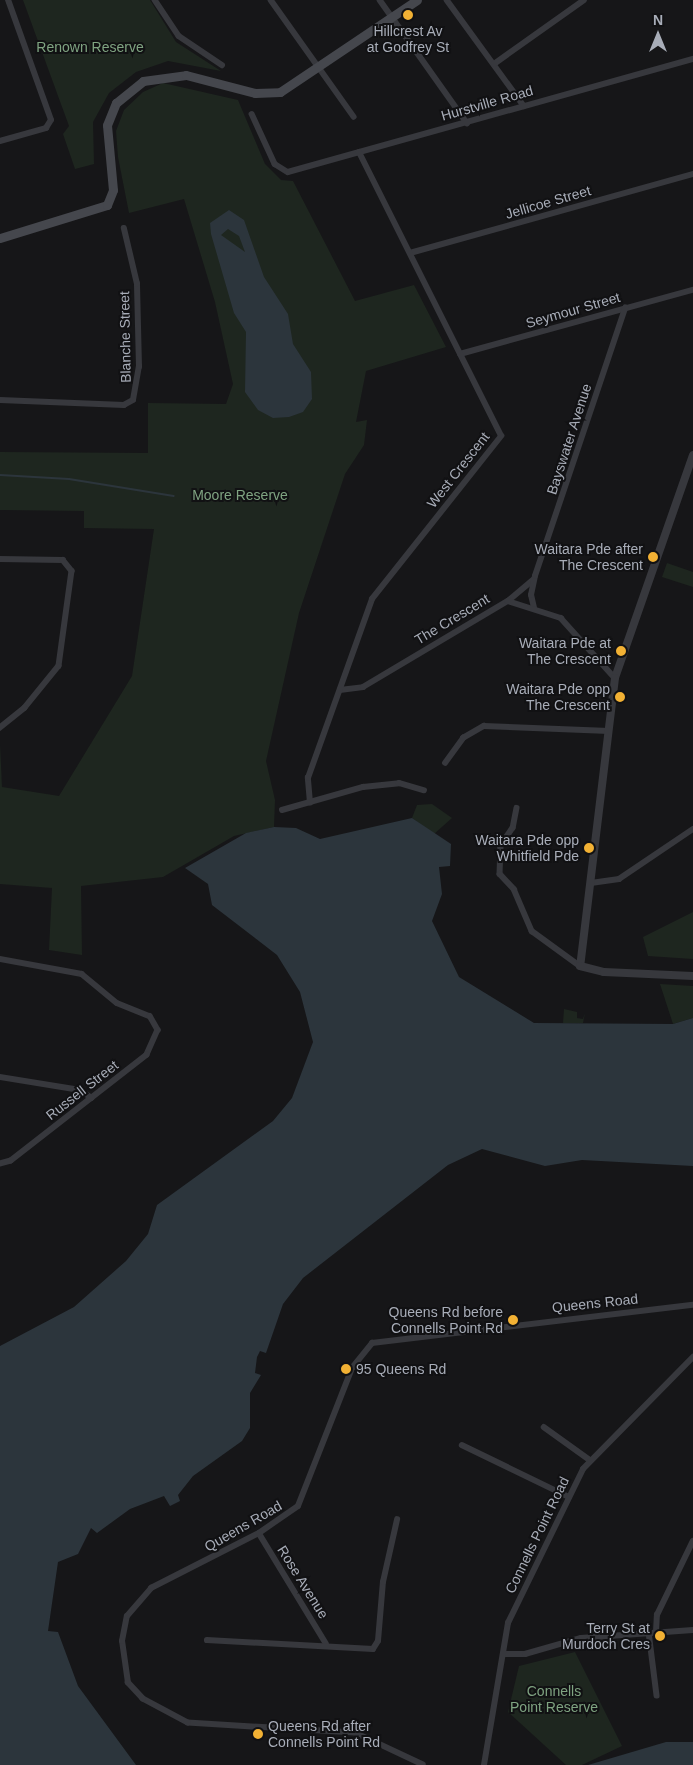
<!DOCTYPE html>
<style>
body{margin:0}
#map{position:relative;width:693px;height:1765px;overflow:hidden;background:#161618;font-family:Helvetica,sans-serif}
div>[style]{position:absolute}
.green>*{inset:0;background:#1e261f}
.water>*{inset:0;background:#2c353c}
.stream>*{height:2px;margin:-1px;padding:0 1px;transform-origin:1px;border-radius:1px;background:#2c353c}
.minor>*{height:5.5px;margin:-2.75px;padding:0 2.75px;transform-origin:2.75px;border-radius:2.75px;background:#37383d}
.tertiary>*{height:8px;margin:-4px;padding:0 4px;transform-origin:4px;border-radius:4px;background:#37383d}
.secondary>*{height:9px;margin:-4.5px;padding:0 4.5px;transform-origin:4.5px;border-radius:4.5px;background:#45474d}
.dots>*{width:14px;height:14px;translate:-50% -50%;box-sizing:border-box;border:2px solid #111113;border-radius:50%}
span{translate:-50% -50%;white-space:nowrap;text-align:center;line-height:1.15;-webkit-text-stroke:4px #111113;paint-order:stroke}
.poi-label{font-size:14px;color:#a8adb8}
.right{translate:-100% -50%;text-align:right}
.left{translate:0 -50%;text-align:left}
.park-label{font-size:14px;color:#7fa381}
.street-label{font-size:14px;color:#a8adb8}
.north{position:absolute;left:633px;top:10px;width:50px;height:50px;-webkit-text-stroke:4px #111113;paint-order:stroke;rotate:0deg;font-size:14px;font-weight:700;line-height:20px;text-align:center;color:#a8adb8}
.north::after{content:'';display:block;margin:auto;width:18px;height:22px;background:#a8adb8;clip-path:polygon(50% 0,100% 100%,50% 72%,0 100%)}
</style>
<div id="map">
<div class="green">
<i style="clip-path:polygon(23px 0,150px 0,176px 42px,221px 71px,168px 61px,136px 72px,109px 93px,93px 122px,94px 164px,75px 169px,63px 134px,69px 126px)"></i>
<i style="clip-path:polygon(163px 83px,238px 100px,265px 164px,281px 180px,293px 181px,355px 301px,414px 285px,446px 347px,366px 371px,356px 422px,367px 420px,364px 445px,345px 474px,299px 613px,266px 761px,275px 800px,274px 827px,234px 836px,163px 877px,81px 886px,82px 955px,49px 950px,52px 888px,0 884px,0 744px,2px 787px,59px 796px,132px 676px,154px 529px,84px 528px,84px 511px,0 510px,0 452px,148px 453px,148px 403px,226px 404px,233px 384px,215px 302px,184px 199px,129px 213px,118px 157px,116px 131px,124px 110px,143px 92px)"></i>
<i style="clip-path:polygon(667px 563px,693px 572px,693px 587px,662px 577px)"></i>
<i style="clip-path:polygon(432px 804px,452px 818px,434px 834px,412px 818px,417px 805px)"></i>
<i style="clip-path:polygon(693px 912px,693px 959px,648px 956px,643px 937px)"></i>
<i style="clip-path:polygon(660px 984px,693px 986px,693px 1018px,673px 1024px)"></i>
<i style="clip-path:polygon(564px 1009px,577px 1012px,577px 1018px,583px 1019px,585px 1013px,583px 1023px,563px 1023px)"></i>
<i style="clip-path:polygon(575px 1652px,622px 1746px,582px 1765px,566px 1765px,508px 1712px,519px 1666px)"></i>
</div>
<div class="water">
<i style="clip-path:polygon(evenodd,229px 210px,244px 220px,264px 277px,288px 314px,293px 344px,311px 372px,312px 399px,303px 412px,289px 417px,273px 418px,258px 410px,245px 392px,246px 332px,234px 313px,211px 234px,210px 223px,229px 210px,228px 229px,239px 236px,245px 252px,221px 235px,228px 229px)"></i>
<i style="clip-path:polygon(412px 818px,451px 844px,450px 866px,439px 867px,442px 894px,432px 921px,459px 977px,534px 1023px,673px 1024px,693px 1018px,693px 1166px,582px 1160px,545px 1166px,482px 1149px,448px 1165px,303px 1278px,283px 1304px,266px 1353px,260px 1351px,257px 1357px,255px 1373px,261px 1375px,250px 1393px,250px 1428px,242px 1441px,193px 1476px,178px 1495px,180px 1501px,170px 1506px,164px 1496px,130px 1509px,97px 1533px,91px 1528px,78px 1554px,58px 1562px,48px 1631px,58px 1632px,78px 1686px,136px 1765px,0 1765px,0 1346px,74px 1307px,126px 1261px,148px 1234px,157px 1205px,273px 1121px,292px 1098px,313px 1042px,300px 992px,277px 955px,212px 905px,208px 884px,185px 868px,246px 833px,274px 827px,296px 828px,320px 839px)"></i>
<i style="clip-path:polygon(666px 1742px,693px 1742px,693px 1765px,588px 1765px)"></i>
</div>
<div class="stream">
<i style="left:0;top:475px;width:69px;rotate:3.3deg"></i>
<i style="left:69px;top:479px;width:106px;rotate:9.2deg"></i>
</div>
<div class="minor">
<i style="left:155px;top:0;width:43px;rotate:56.3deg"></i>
<i style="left:179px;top:36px;width:52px;rotate:34deg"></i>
<i style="left:271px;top:0;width:143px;rotate:54.6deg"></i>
<i style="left:380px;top:0;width:151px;rotate:54.7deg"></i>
<i style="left:447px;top:0;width:131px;rotate:54deg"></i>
<i style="left:494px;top:64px;width:110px;rotate:-35.4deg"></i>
<i style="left:252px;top:114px;width:55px;rotate:65.3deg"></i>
<i style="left:275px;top:164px;width:15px;rotate:32deg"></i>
<i style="left:288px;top:172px;width:420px;rotate:-15.6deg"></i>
<i style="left:0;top:141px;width:48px;rotate:-15.8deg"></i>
<i style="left:46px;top:128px;width:9px;rotate:-58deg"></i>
<i style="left:51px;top:120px;width:127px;rotate:-109.7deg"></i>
<i style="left:410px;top:253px;width:294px;rotate:-15.6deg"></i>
<i style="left:460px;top:354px;width:242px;rotate:-15.4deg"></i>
<i style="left:0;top:400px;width:124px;rotate:2.3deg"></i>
<i style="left:124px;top:405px;width:10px;rotate:-29deg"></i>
<i style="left:133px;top:400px;width:34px;rotate:-80deg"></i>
<i style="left:139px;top:367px;width:83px;rotate:-91.4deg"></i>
<i style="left:137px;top:284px;width:57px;rotate:-103.3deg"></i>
<i style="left:0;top:559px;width:63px;rotate:0.9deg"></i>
<i style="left:63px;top:560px;width:14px;rotate:51deg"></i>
<i style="left:72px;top:571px;width:96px;rotate:97.8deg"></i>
<i style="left:59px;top:666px;width:54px;rotate:129deg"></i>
<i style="left:25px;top:708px;width:32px;rotate:141deg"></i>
<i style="left:508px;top:601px;width:33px;rotate:-40deg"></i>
<i style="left:534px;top:608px;width:13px;rotate:-103deg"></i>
<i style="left:531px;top:595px;width:19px;rotate:-78deg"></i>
<i style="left:535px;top:576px;width:283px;rotate:-71.4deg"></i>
<i style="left:340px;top:690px;width:23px;rotate:-7deg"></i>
<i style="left:363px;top:687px;width:169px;rotate:-30.7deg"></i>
<i style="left:508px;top:601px;width:56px;rotate:17.8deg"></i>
<i style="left:561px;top:618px;width:81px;rotate:48deg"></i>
<i style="left:445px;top:763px;width:31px;rotate:-54deg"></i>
<i style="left:463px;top:738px;width:24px;rotate:-30deg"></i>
<i style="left:484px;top:726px;width:125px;rotate:2.3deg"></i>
<i style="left:310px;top:803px;width:25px;rotate:-95deg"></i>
<i style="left:308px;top:778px;width:190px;rotate:-70.3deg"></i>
<i style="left:372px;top:599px;width:208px;rotate:-51.6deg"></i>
<i style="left:501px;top:436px;width:317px;rotate:-116.6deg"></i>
<i style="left:517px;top:808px;width:20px;rotate:101deg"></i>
<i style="left:513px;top:828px;width:22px;rotate:124deg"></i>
<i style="left:501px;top:846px;width:28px;rotate:92deg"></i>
<i style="left:500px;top:874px;width:21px;rotate:47deg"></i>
<i style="left:514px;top:889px;width:46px;rotate:66.8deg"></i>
<i style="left:532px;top:931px;width:59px;rotate:36.1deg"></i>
<i style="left:282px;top:810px;width:84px;rotate:-15.9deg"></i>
<i style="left:363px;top:787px;width:36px;rotate:-6deg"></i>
<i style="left:399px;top:783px;width:26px;rotate:16deg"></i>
<i style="left:591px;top:883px;width:28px;rotate:-8deg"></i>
<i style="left:619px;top:879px;width:89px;rotate:-34deg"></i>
<i style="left:0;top:959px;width:83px;rotate:10.4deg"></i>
<i style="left:82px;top:974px;width:45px;rotate:39.6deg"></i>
<i style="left:117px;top:1003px;width:35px;rotate:22deg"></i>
<i style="left:150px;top:1016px;width:16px;rotate:60deg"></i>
<i style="left:158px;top:1030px;width:27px;rotate:114deg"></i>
<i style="left:147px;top:1055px;width:172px;rotate:142.1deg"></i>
<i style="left:11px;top:1161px;width:11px;rotate:165deg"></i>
<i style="left:0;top:1077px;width:81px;rotate:9.2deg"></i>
<i style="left:80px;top:1090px;width:14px;rotate:34deg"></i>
<i style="left:544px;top:1427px;width:57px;rotate:35.7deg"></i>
<i style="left:462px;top:1445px;width:119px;rotate:25.9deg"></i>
<i style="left:259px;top:1533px;width:129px;rotate:58.7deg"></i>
<i style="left:649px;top:1632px;width:64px;rotate:82.8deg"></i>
<i style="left:656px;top:1632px;width:17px;rotate:-87deg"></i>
<i style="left:657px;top:1615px;width:82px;rotate:-64.1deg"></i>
<i style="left:207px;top:1640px;width:166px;rotate:3.1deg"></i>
<i style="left:373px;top:1649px;width:9px;rotate:-58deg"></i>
<i style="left:378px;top:1641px;width:59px;rotate:-85.2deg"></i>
<i style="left:383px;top:1582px;width:64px;rotate:-77.3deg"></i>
<i style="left:503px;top:1654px;width:22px"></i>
<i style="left:525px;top:1654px;width:58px;rotate:-15.9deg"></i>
<i style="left:581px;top:1638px;width:112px;rotate:-4.1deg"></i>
<i style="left:423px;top:1765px;width:75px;rotate:-154.8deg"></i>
<i style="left:355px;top:1733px;width:167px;rotate:-176.6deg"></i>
<i style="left:188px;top:1723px;width:51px;rotate:-151.9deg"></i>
<i style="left:143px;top:1699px;width:22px;rotate:-133deg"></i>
<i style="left:128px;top:1683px;width:42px;rotate:-98.1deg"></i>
<i style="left:122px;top:1641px;width:25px;rotate:-79deg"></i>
<i style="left:127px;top:1616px;width:37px;rotate:-49deg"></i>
<i style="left:151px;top:1588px;width:121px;rotate:-27deg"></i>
<i style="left:259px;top:1533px;width:47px;rotate:-34.7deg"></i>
<i style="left:298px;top:1506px;width:148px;rotate:-68.6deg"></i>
<i style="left:352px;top:1368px;width:32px;rotate:-51deg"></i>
<i style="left:372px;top:1343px;width:323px;rotate:-6.8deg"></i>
<i style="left:484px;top:1765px;width:144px;rotate:-80.4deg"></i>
<i style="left:508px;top:1623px;width:171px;rotate:-64deg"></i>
<i style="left:583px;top:1469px;width:157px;rotate:-45.5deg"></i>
</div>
<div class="tertiary">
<i style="left:693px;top:455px;width:236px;rotate:109.3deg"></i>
<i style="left:615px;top:678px;width:290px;rotate:96.9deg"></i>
<i style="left:580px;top:966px;width:25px;rotate:14deg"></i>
<i style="left:604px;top:972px;width:89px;rotate:2.6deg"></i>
</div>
<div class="secondary">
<i style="left:0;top:238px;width:112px;rotate:-17.1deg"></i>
<i style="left:107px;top:205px;width:16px;rotate:-68deg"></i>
<i style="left:113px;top:190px;width:65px;rotate:-95.3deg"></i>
<i style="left:107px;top:125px;width:24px;rotate:-68deg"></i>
<i style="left:116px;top:103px;width:35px;rotate:-39deg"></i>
<i style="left:143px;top:81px;width:43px;rotate:-7.9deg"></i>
<i style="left:186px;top:75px;width:71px;rotate:14.6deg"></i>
<i style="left:255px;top:93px;width:25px;rotate:-2deg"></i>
<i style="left:280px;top:92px;width:165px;rotate:-33.9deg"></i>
</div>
<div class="dots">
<i style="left:408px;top:15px;background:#f2b134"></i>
<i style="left:653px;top:557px;background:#f2b134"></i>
<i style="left:621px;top:651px;background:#f2b134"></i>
<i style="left:620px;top:697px;background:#f2b134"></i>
<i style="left:589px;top:848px;background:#f2b134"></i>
<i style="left:513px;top:1320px;background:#f2b134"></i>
<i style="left:346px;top:1369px;background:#f2b134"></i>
<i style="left:660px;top:1636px;background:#f2b134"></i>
<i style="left:258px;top:1734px;background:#f2b134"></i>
</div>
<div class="poi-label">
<span style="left:408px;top:39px">Hillcrest Av<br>at Godfrey St</span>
<span class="right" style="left:643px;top:557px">Waitara Pde after<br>The Crescent</span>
<span class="right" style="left:611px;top:651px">Waitara Pde at<br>The Crescent</span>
<span class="right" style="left:610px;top:697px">Waitara Pde opp<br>The Crescent</span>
<span class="right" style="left:579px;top:848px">Waitara Pde opp<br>Whitfield Pde</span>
<span class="right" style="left:503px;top:1320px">Queens Rd before<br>Connells Point Rd</span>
<span class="left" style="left:356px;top:1369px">95 Queens Rd</span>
<span class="right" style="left:650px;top:1636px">Terry St at<br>Murdoch Cres</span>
<span class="left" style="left:268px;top:1734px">Queens Rd after<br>Connells Point Rd</span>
</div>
<div class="park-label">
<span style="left:90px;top:47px">Renown Reserve</span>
<span style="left:240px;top:495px">Moore Reserve</span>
<span style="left:554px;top:1699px">Connells<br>Point Reserve</span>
</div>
<div class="street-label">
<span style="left:487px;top:103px;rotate:-16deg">Hurstville Road</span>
<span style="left:548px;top:202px;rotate:-16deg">Jellicoe Street</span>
<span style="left:573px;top:310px;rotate:-16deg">Seymour Street</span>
<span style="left:125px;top:337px;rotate:-91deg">Blanche Street</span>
<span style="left:569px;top:439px;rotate:-72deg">Bayswater Avenue</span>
<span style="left:458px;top:470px;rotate:-52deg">West Crescent</span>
<span style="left:452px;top:619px;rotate:-31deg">The Crescent</span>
<span style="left:82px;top:1090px;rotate:-38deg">Russell Street</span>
<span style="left:595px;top:1303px;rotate:-6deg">Queens Road</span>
<span style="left:243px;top:1526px;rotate:-30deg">Queens Road</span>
<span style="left:537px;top:1535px;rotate:-64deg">Connells Point Road</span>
<span style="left:303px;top:1582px;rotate:58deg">Rose Avenue</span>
</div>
<div class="north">N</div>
</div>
